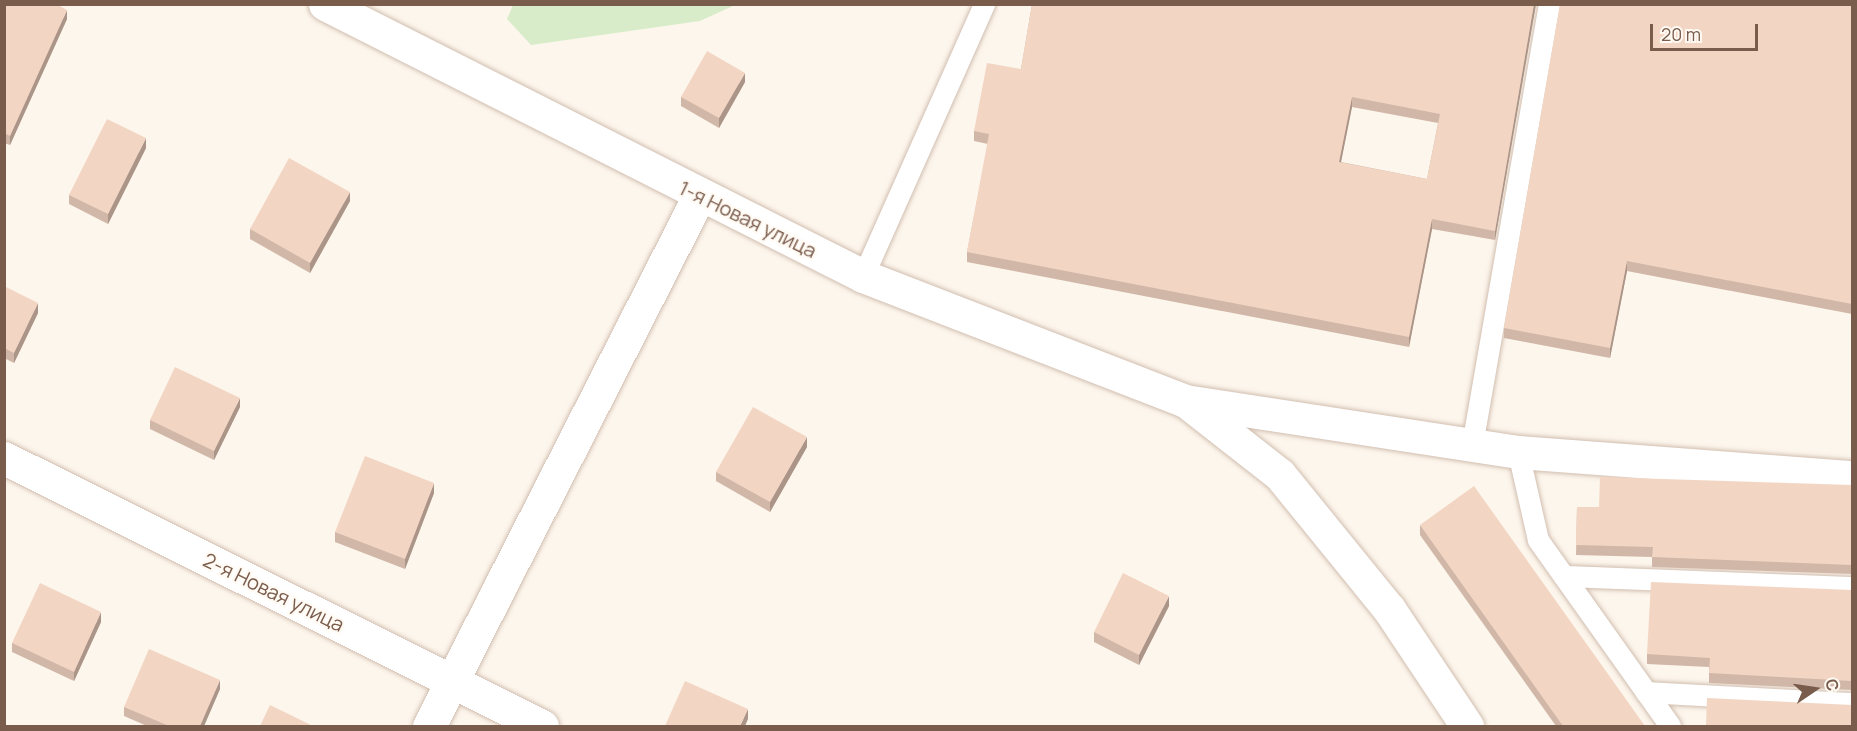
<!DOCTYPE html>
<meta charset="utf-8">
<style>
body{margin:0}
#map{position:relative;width:1857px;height:731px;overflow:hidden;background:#fdf6ec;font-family:Manrope,sans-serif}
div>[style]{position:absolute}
.green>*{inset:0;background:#d8ecc9}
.roads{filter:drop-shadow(0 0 2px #d1beb0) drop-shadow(0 0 2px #d1beb0)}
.service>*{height:21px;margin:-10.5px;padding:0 10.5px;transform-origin:10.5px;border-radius:10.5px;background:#fff}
.minor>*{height:33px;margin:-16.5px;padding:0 16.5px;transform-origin:16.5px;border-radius:16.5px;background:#fff}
.wall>*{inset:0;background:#d1b7a8}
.shaded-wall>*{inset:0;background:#aa9588}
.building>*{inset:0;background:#f3d5c3}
span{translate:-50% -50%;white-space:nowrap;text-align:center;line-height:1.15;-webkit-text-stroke:4.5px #fffaf3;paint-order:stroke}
.street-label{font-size:20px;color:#7a5c4d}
.frame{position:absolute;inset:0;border:6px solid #7a5c4d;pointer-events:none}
.north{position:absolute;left:1785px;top:659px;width:60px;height:60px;-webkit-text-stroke:4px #fffaf3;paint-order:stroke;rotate:77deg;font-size:16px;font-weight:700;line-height:24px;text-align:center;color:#7a5c4d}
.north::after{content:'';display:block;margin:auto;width:21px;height:27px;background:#7a5c4d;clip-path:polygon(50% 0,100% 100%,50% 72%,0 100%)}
.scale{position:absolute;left:1650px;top:24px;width:108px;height:27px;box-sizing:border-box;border:3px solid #7a5c4d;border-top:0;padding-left:8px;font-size:18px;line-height:21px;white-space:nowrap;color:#7a5c4d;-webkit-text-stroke:4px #fffaf3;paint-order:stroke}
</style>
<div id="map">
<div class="green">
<i style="clip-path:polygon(513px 5px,513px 4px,735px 5px,700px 21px,531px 45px,507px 19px)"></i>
</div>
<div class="roads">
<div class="service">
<i style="left:863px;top:276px;width:298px;rotate:-66deg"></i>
<i style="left:1472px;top:445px;width:448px;rotate:-80.1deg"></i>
<i style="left:1518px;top:452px;width:90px;rotate:77.2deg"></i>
<i style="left:1538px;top:540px;width:228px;rotate:54.6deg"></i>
<i style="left:1564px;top:576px;width:288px;rotate:2.2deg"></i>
<i style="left:1646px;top:692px;width:206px;rotate:3.1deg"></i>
</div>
<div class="minor">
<i style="left:325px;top:4px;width:603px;rotate:26.82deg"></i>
<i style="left:863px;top:276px;width:345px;rotate:21.2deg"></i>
<i style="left:1185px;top:401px;width:337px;rotate:8.7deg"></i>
<i style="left:1518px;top:452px;width:335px;rotate:4.3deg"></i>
<i style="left:1187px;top:402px;width:118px;rotate:38.1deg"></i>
<i style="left:1280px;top:475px;width:173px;rotate:50.9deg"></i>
<i style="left:1389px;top:609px;width:141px;rotate:56.3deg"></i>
<i style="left:4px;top:458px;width:601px;rotate:26.48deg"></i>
<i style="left:429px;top:726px;width:595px;rotate:-63deg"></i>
</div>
</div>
<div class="wall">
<i style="clip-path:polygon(4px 4px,67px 19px,10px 145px,4px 143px)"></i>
<i style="clip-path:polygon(evenodd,1032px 4px,1536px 4px,1495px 240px,1432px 229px,1409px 347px,967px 262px,967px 252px,988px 144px,974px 141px,974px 131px,1021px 69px,1032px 4px,1352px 107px,1438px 123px,1427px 179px,1341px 162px,1352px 107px)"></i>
<i style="clip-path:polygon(1852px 4px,1852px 314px,1627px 271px,1610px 358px,1504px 338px,1504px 328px)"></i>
<i style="clip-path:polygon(745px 82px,719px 128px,681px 106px,681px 97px)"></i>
<i style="clip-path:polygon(146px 148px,108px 224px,69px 204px,69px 195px)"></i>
<i style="clip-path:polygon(350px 201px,310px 273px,250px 239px,250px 229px)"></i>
<i style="clip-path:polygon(4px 286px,38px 313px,14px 363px,4px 358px)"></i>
<i style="clip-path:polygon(240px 407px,214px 460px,150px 429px,150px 420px)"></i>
<i style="clip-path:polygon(807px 447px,770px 512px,716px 481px,716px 472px)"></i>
<i style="clip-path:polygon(1852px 485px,1852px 574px,1652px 567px,1652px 557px,1576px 555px,1577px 507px,1599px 507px)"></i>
<i style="clip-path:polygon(434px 493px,405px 569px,335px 542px,335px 532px)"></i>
<i style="clip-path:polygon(1420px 525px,1645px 726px,1556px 726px,1420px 535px)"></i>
<i style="clip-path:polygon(1852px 590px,1852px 690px,1709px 683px,1709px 667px,1647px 664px,1647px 654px)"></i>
<i style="clip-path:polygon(1169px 606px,1139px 665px,1094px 642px,1094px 632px)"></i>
<i style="clip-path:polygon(101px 622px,74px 681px,12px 652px,12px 643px)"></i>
<i style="clip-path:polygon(220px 689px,204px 726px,147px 726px,124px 716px,124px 707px)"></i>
</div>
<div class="shaded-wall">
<i style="clip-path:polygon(1534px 4px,1536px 4px,1495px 240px,1495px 231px)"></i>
<i style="clip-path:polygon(67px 10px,67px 19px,10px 145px,10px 136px)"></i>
<i style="clip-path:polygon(745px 73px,745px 82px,719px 128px,719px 118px)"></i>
<i style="clip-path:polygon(1352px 97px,1352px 107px,1339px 172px,1339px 162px)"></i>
<i style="clip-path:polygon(146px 138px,146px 148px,108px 224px,108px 214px)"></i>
<i style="clip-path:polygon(350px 192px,350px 201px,310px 273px,310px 263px)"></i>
<i style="clip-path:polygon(1432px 219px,1432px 229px,1409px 347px,1409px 337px)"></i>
<i style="clip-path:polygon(1627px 261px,1627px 271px,1610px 358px,1610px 348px)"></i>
<i style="clip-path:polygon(38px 303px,38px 313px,14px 363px,14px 353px)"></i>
<i style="clip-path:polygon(240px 398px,240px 407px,214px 460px,214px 451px)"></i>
<i style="clip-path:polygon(807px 437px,807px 447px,770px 512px,770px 502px)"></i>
<i style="clip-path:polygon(434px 483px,434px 493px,405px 569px,405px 559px)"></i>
<i style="clip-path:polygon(1169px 596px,1169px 606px,1139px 665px,1139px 655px)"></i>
<i style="clip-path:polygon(101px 612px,101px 622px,74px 681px,74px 672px)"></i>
<i style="clip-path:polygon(220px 680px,220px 689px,204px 726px,200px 726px)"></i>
<i style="clip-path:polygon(748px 709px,748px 719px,745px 726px,740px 726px)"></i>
</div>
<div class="building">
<i style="clip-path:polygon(4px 4px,56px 4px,67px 10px,10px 136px,4px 133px)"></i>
<i style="clip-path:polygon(evenodd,1032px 4px,1534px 4px,1495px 231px,1432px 219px,1409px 337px,967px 252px,989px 134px,974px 131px,987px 63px,1021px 69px,1032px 4px,1352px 97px,1440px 114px,1427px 179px,1339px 162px,1352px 97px)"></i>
<i style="clip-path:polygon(1560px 4px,1852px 4px,1852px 304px,1627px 261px,1610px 348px,1504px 328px)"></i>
<i style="clip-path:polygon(707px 51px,745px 73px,719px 118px,681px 97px)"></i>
<i style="clip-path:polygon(107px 119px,146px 138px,108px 214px,69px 195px)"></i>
<i style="clip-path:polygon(289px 158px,350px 192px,310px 263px,250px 229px)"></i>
<i style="clip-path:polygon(4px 286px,38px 303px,14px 353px,4px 348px)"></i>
<i style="clip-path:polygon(175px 367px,240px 398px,214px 451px,150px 420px)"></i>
<i style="clip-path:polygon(753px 407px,807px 437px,770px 502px,716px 472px)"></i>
<i style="clip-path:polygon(365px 456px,434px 483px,405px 559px,335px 532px)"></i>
<i style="clip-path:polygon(1600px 477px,1852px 485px,1852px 565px,1652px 557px,1653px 547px,1576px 545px,1577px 507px,1599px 507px)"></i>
<i style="clip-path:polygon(1474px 486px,1645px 726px,1563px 726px,1420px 525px)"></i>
<i style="clip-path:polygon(1123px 573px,1169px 596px,1139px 655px,1094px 632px)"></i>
<i style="clip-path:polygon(1651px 582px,1852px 590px,1852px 681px,1709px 673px,1710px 658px,1647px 654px)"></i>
<i style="clip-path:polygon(40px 583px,101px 612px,74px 672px,12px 643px)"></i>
<i style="clip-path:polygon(149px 649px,220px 680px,200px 726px,169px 726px,124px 707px)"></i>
<i style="clip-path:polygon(685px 681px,748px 709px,740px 726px,665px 726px)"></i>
<i style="clip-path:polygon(1707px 698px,1852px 705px,1852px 726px,1706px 726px)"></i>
<i style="clip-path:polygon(270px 705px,313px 726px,260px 726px)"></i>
</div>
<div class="street-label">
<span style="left:748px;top:219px;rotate:26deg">1-я Новая улица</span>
<span style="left:274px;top:592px;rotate:26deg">2-я Новая улица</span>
</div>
<div class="frame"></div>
<div class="north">С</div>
<div class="scale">20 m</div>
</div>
